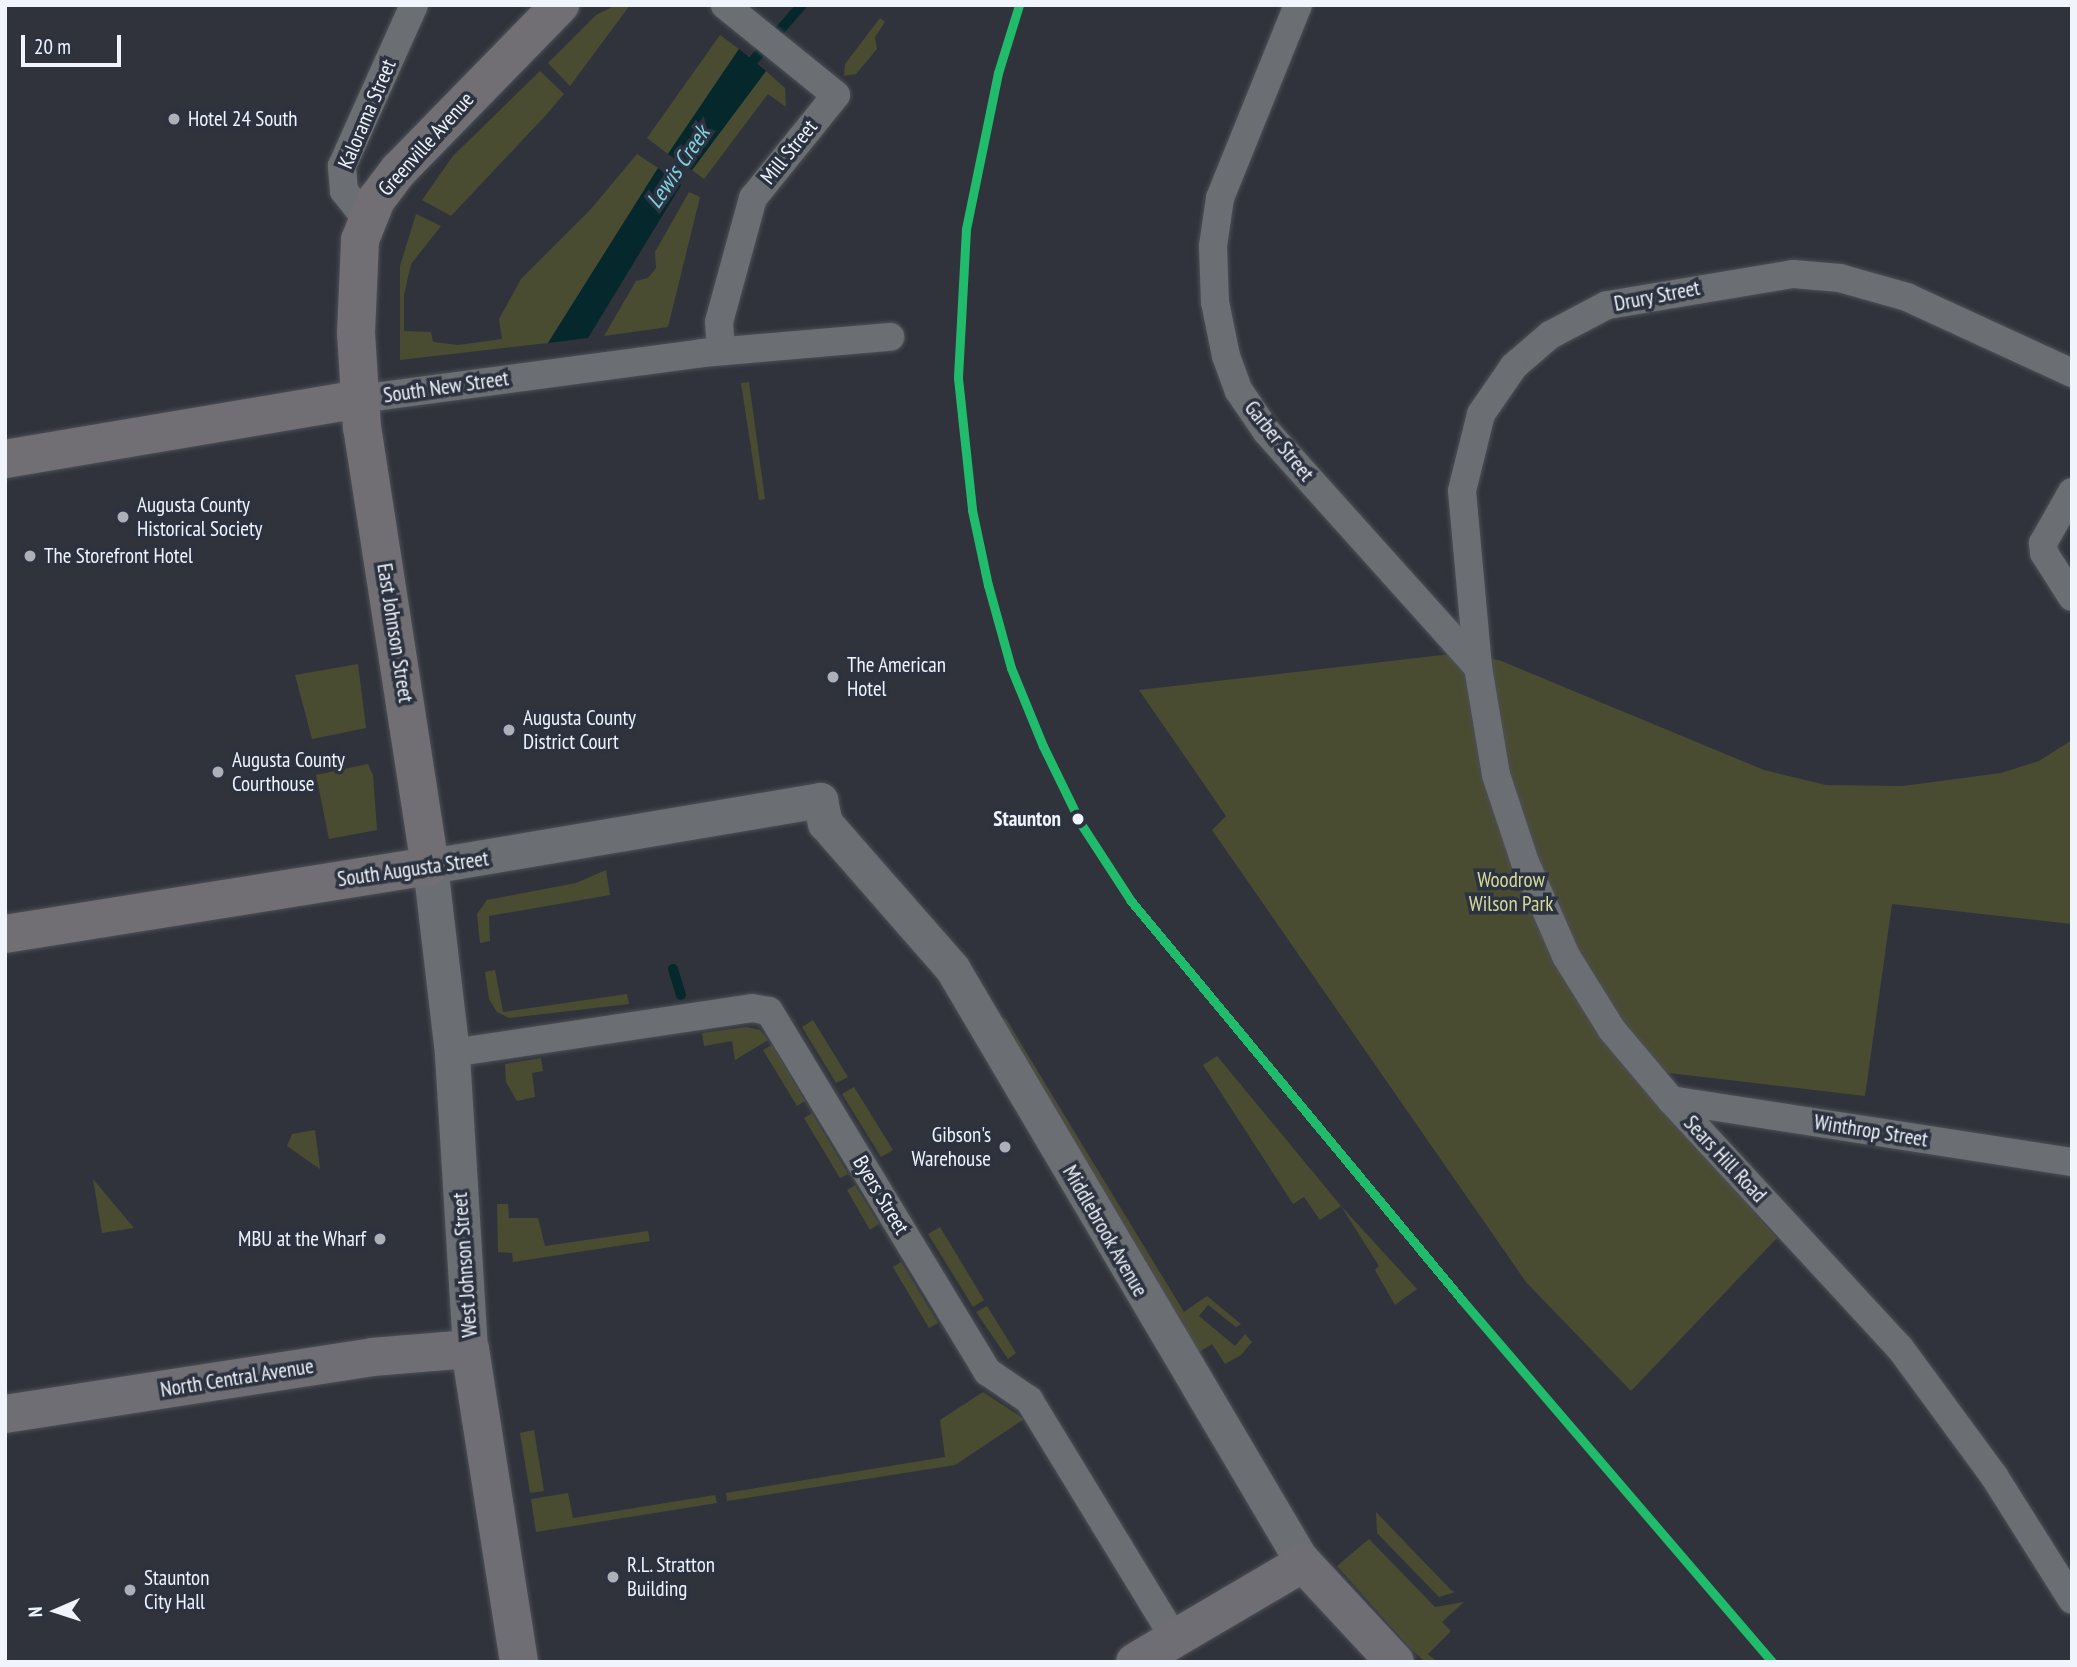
<!DOCTYPE html>
<style>
body{margin:0}
#map{position:relative;width:2077px;height:1667px;overflow:hidden;background:#30333b;font-family:"PT Sans Narrow",sans-serif}
div>[style]{position:absolute}
.green>*{inset:0;background:#4a4c32}
.water>*{inset:0;background:#04282c}
.stream>*{height:10px;margin:-5px;padding:0 5px;transform-origin:5px;border-radius:5px;background:#04282c}
.roads{filter:drop-shadow(0 0 2px #4d4f56) drop-shadow(0 0 2px #4d4f56)}
.minor>*{height:28px;margin:-14px;padding:0 14px;transform-origin:14px;border-radius:14px;background:#6b6e73}
.tertiary>*{height:35px;margin:-17.5px;padding:0 17.5px;transform-origin:17.5px;border-radius:17.5px;background:#6b6e73}
.secondary>*{height:38px;margin:-19px;padding:0 19px;transform-origin:19px;border-radius:19px;background:#6f6e74}
.primary>*{height:38px;margin:-19px;padding:0 19px;transform-origin:19px;border-radius:19px;background:#716e74}
.rail-1>*{height:9px;margin:-4.5px;padding:0 4.5px;transform-origin:4.5px;border-radius:4.5px;background:#20bc6c}
.dots>*{width:19px;height:19px;translate:-50% -50%;box-sizing:border-box;border:4px solid #2c323f;border-radius:50%}
span{translate:-50% -50%;white-space:nowrap;text-align:center;line-height:1.15;-webkit-text-stroke:7px #2c323f;paint-order:stroke}
.street-label{font-size:21px;color:#f0f4fc}
.poi-label{font-size:21px;color:#f0f4fc}
.left{translate:0 -50%;text-align:left}
.right{translate:-100% -50%;text-align:right}
.stop-label{font-size:21px;color:#f0f4fc;font-weight:700}
.park-label{font-size:21px;color:#d6da99}
.water-label{font-size:23px;color:#7dd3de;font-style:italic}
.frame{position:absolute;inset:0;border:7px solid #f0f4fc;pointer-events:none}
.north{position:absolute;left:21px;top:1576px;width:70px;height:70px;-webkit-text-stroke:5px #2c323f;paint-order:stroke;rotate:267deg;font-size:19px;font-weight:700;line-height:28px;text-align:center;color:#f0f4fc}
.north::after{content:'';display:block;margin:auto;width:24px;height:32px;background:#f0f4fc;clip-path:polygon(50% 0,100% 100%,50% 72%,0 100%)}
.scale{position:absolute;left:21px;top:35px;width:100px;height:32px;box-sizing:border-box;border:4px solid #f0f4fc;border-top:0;padding-left:9px;font-size:21px;line-height:24px;white-space:nowrap;color:#f0f4fc;-webkit-text-stroke:5px #2c323f;paint-order:stroke}
</style>
<div id="map">
<div class="green">
<i style="clip-path:polygon(616px 5px,630px 5px,570px 86px,548px 63px,596px 15px)"></i>
<i style="clip-path:polygon(880px 18px,885px 22px,875px 37px,877px 49px,856px 74px,844px 76px,845px 64px)"></i>
<i style="clip-path:polygon(720px 35px,739px 49px,668px 154px,647px 138px)"></i>
<i style="clip-path:polygon(540px 71px,564px 94px,546px 115px,451px 216px,422px 200px,453px 156px)"></i>
<i style="clip-path:polygon(766px 71px,785px 88px,786px 107px,768px 94px,704px 179px,692px 170px)"></i>
<i style="clip-path:polygon(637px 154px,658px 168px,548px 343px,400px 360px,400px 266px,416px 214px,441px 226px,411px 264px,404px 295px,404px 331px,431px 332px,433px 342px,458px 345px,502px 339px,499px 319px,521px 279px,591px 209px)"></i>
<i style="clip-path:polygon(689px 192px,700px 197px,668px 327px,604px 336px,636px 281px,648px 278px,656px 268px,655px 252px)"></i>
<i style="clip-path:polygon(749px 382px,765px 499px,759px 500px,741px 383px)"></i>
<i style="clip-path:polygon(1451px 654px,1499px 660px,1764px 770px,1826px 785px,1903px 786px,2001px 773px,2039px 761px,2072px 740px,2072px 924px,1892px 904px,1865px 1096px,1626px 1068px,1777px 1238px,1631px 1391px,1526px 1282px,1212px 830px,1226px 816px,1139px 690px)"></i>
<i style="clip-path:polygon(358px 664px,366px 728px,312px 739px,295px 675px)"></i>
<i style="clip-path:polygon(368px 764px,373px 775px,377px 830px,329px 839px,316px 775px)"></i>
<i style="clip-path:polygon(606px 870px,610px 895px,489px 916px,490px 941px,480px 943px,477px 914px,487px 900px,576px 883px)"></i>
<i style="clip-path:polygon(495px 970px,503px 1012px,627px 994px,629px 1004px,509px 1018px,497px 1012px,489px 999px,485px 972px)"></i>
<i style="clip-path:polygon(993px 1013px,1006px 1019px,1184px 1312px,1207px 1296px,1241px 1324px,1236px 1327px,1208px 1305px,1199px 1316px,1235px 1346px,1245px 1334px,1252px 1342px,1241px 1355px,1225px 1364px,1212px 1344px,1198px 1353px)"></i>
<i style="clip-path:polygon(813px 1020px,848px 1077px,836px 1083px,802px 1027px)"></i>
<i style="clip-path:polygon(747px 1027px,760px 1030px,768px 1040px,735px 1060px,732px 1041px,704px 1046px,702px 1033px)"></i>
<i style="clip-path:polygon(772px 1045px,805px 1101px,797px 1106px,763px 1050px)"></i>
<i style="clip-path:polygon(1217px 1056px,1341px 1206px,1417px 1289px,1395px 1305px,1375px 1270px,1379px 1266px,1341px 1206px,1320px 1220px,1304px 1197px,1293px 1204px,1203px 1065px)"></i>
<i style="clip-path:polygon(541px 1058px,543px 1071px,532px 1073px,535px 1097px,517px 1101px,506px 1082px,505px 1064px)"></i>
<i style="clip-path:polygon(854px 1087px,893px 1150px,881px 1157px,842px 1094px)"></i>
<i style="clip-path:polygon(812px 1113px,848px 1174px,840px 1178px,804px 1118px)"></i>
<i style="clip-path:polygon(315px 1130px,320px 1169px,287px 1146px,292px 1134px)"></i>
<i style="clip-path:polygon(93px 1179px,134px 1228px,102px 1233px)"></i>
<i style="clip-path:polygon(855px 1185px,879px 1224px,870px 1230px,847px 1190px)"></i>
<i style="clip-path:polygon(497px 1204px,508px 1204px,509px 1218px,538px 1218px,545px 1246px,648px 1231px,650px 1241px,513px 1262px,512px 1253px,498px 1252px)"></i>
<i style="clip-path:polygon(940px 1227px,984px 1300px,973px 1307px,928px 1234px)"></i>
<i style="clip-path:polygon(901px 1262px,938px 1323px,929px 1328px,893px 1267px)"></i>
<i style="clip-path:polygon(987px 1306px,1016px 1353px,1008px 1359px,976px 1312px)"></i>
<i style="clip-path:polygon(983px 1392px,1024px 1419px,955px 1465px,727px 1501px,726px 1493px,945px 1457px,940px 1420px)"></i>
<i style="clip-path:polygon(534px 1430px,544px 1491px,530px 1493px,520px 1433px)"></i>
<i style="clip-path:polygon(568px 1493px,573px 1518px,715px 1495px,717px 1503px,536px 1532px,531px 1499px)"></i>
<i style="clip-path:polygon(1376px 1512px,1451px 1590px,1455px 1592px,1439px 1597px,1377px 1533px)"></i>
<i style="clip-path:polygon(1369px 1539px,1435px 1607px,1464px 1602px,1442px 1622px,1451px 1631px,1428px 1654px,1437px 1662px,1425px 1662px,1410px 1648px,1337px 1566px)"></i>
</div>
<div class="water">
<i style="clip-path:polygon(739px 49px,766px 71px,692px 170px,668px 154px)"></i>
<i style="clip-path:polygon(658px 168px,681px 185px,588px 338px,548px 343px)"></i>
</div>
<div class="stream">
<i style="left:745px;top:70px;width:86px;rotate:-48.8deg"></i>
<i style="left:663px;top:188px;width:45px;rotate:-56deg"></i>
<i style="left:673px;top:969px;width:27px;rotate:73deg"></i>
</div>
<div class="roads">
<div class="minor">
<i style="left:1298px;top:5px;width:208px;rotate:112deg"></i>
<i style="left:1220px;top:198px;width:49px;rotate:98.3deg"></i>
<i style="left:1213px;top:246px;width:56px;rotate:88deg"></i>
<i style="left:1215px;top:302px;width:55px;rotate:78.5deg"></i>
<i style="left:1226px;top:356px;width:37px;rotate:70deg"></i>
<i style="left:1239px;top:391px;width:50px;rotate:55.7deg"></i>
<i style="left:1267px;top:432px;width:316px;rotate:48.1deg"></i>
<i style="left:366px;top:219px;width:36px;rotate:-128deg"></i>
<i style="left:344px;top:191px;width:25px;rotate:-95deg"></i>
<i style="left:342px;top:166px;width:176px;rotate:-65.9deg"></i>
<i style="left:721px;top:351px;width:29px;rotate:-94deg"></i>
<i style="left:719px;top:322px;width:129px;rotate:-74.7deg"></i>
<i style="left:753px;top:198px;width:132px;rotate:-51.1deg"></i>
<i style="left:836px;top:95px;width:143px;rotate:-141deg"></i>
<i style="left:2072px;top:373px;width:182px;rotate:-155.3deg"></i>
<i style="left:1907px;top:297px;width:70px;rotate:-164.2deg"></i>
<i style="left:1840px;top:278px;width:47px;rotate:-175.1deg"></i>
<i style="left:1793px;top:274px;width:189px;rotate:170.5deg"></i>
<i style="left:1607px;top:305px;width:64px;rotate:152.2deg"></i>
<i style="left:1550px;top:335px;width:48px;rotate:139.3deg"></i>
<i style="left:1514px;top:366px;width:58px;rotate:124.5deg"></i>
<i style="left:1481px;top:414px;width:79px;rotate:103.9deg"></i>
<i style="left:1462px;top:491px;width:177px;rotate:84.8deg"></i>
<i style="left:1478px;top:667px;width:109px;rotate:80.5deg"></i>
<i style="left:1496px;top:775px;width:92px;rotate:71.6deg"></i>
<i style="left:1525px;top:862px;width:103px;rotate:66.4deg"></i>
<i style="left:1566px;top:956px;width:87px;rotate:58.1deg"></i>
<i style="left:1612px;top:1030px;width:92px;rotate:49.9deg"></i>
<i style="left:1671px;top:1100px;width:338px;rotate:47.3deg"></i>
<i style="left:1900px;top:1348px;width:159px;rotate:53.7deg"></i>
<i style="left:1994px;top:1476px;width:146px;rotate:57.8deg"></i>
<i style="left:359px;top:399px;width:346px;rotate:-7.6deg"></i>
<i style="left:702px;top:353px;width:189px;rotate:-4.9deg"></i>
<i style="left:2072px;top:492px;width:59px;rotate:119.6deg"></i>
<i style="left:2043px;top:543px;width:10px;rotate:84deg"></i>
<i style="left:2044px;top:553px;width:52px;rotate:57.5deg"></i>
<i style="left:452px;top:1053px;width:303px;rotate:-8.5deg"></i>
<i style="left:752px;top:1008px;width:17px;rotate:10deg"></i>
<i style="left:769px;top:1011px;width:422px;rotate:58.8deg"></i>
<i style="left:988px;top:1372px;width:50px;rotate:34.3deg"></i>
<i style="left:1029px;top:1400px;width:280px;rotate:58.6deg"></i>
<i style="left:1671px;top:1100px;width:406px;rotate:8.8deg"></i>
</div>
<div class="tertiary">
<i style="left:470px;top:1349px;width:297px;rotate:-93.5deg"></i>
<i style="left:452px;top:1053px;width:188px;rotate:-96.7deg"></i>
<i style="left:430px;top:866px;width:396px;rotate:-9.6deg"></i>
<i style="left:820px;top:800px;width:24px;rotate:78deg"></i>
<i style="left:825px;top:823px;width:193px;rotate:48.8deg"></i>
<i style="left:952px;top:968px;width:691px;rotate:59.46deg"></i>
</div>
<div class="secondary">
<i style="left:5px;top:1414px;width:371px;rotate:-8.8deg"></i>
<i style="left:372px;top:1357px;width:98px;rotate:-4.7deg"></i>
<i style="left:470px;top:1349px;width:317px;rotate:81.1deg"></i>
<i style="left:1135px;top:1662px;width:195px;rotate:-30.5deg"></i>
<i style="left:1303px;top:1563px;width:135px;rotate:47.1deg"></i>
</div>
<div class="primary">
<i style="left:5px;top:459px;width:359px;rotate:-9.6deg"></i>
<i style="left:5px;top:934px;width:430px;rotate:-9.1deg"></i>
<i style="left:430px;top:866px;width:443px;rotate:-98.8deg"></i>
<i style="left:362px;top:428px;width:95px;rotate:-93.6deg"></i>
<i style="left:356px;top:333px;width:93px;rotate:-87.5deg"></i>
<i style="left:360px;top:240px;width:43px;rotate:-68.2deg"></i>
<i style="left:376px;top:200px;width:38px;rotate:-53deg"></i>
<i style="left:399px;top:170px;width:231px;rotate:-45.7deg"></i>
</div>
</div>
<div class="rail-1">
<i style="left:1019px;top:5px;width:71px;rotate:107.2deg"></i>
<i style="left:998px;top:73px;width:159px;rotate:101.6deg"></i>
<i style="left:966px;top:229px;width:149px;rotate:93.1deg"></i>
<i style="left:958px;top:378px;width:133px;rotate:83.9deg"></i>
<i style="left:972px;top:510px;width:77px;rotate:78deg"></i>
<i style="left:988px;top:585px;width:86px;rotate:74.5deg"></i>
<i style="left:1011px;top:668px;width:84px;rotate:67.7deg"></i>
<i style="left:1043px;top:746px;width:87px;rotate:64deg"></i>
<i style="left:1081px;top:824px;width:92px;rotate:57deg"></i>
<i style="left:1131px;top:901px;width:518px;rotate:50.32deg"></i>
<i style="left:1462px;top:1300px;width:477px;rotate:49.4deg"></i>
</div>
<div class="dots">
<i style="left:174px;top:119px;background:#adb0b8"></i>
<i style="left:123px;top:517px;background:#adb0b8"></i>
<i style="left:30px;top:556px;background:#adb0b8"></i>
<i style="left:833px;top:677px;background:#adb0b8"></i>
<i style="left:509px;top:730px;background:#adb0b8"></i>
<i style="left:218px;top:772px;background:#adb0b8"></i>
<i style="left:1078px;top:819px;background:#f0f4fc"></i>
<i style="left:1005px;top:1147px;background:#adb0b8"></i>
<i style="left:380px;top:1239px;background:#adb0b8"></i>
<i style="left:613px;top:1577px;background:#adb0b8"></i>
<i style="left:130px;top:1590px;background:#adb0b8"></i>
</div>
<div class="street-label">
<span style="left:367px;top:114px;rotate:-67deg">Kalorama Street</span>
<span style="left:426px;top:144px;rotate:-48deg">Greenville Avenue</span>
<span style="left:789px;top:152px;rotate:-51deg">Mill Street</span>
<span style="left:1657px;top:296px;rotate:-11deg">Drury Street</span>
<span style="left:446px;top:387px;rotate:-8deg">South New Street</span>
<span style="left:1279px;top:441px;rotate:51deg">Garber Street</span>
<span style="left:395px;top:633px;rotate:81deg">East Johnson Street</span>
<span style="left:413px;top:869px;rotate:-8deg">South Augusta Street</span>
<span style="left:1871px;top:1131px;rotate:9deg">Winthrop Street</span>
<span style="left:1725px;top:1159px;rotate:47deg">Sears Hill Road</span>
<span style="left:881px;top:1195px;rotate:59deg">Byers Street</span>
<span style="left:1105px;top:1231px;rotate:60deg">Middlebrook Avenue</span>
<span style="left:465px;top:1265px;rotate:-94deg">West Johnson Street</span>
<span style="left:237px;top:1378px;rotate:-9deg">North Central Avenue</span>
</div>
<div class="poi-label">
<span class="left" style="left:188px;top:119px">Hotel 24 South</span>
<span class="left" style="left:137px;top:517px">Augusta County<br>Historical Society</span>
<span class="left" style="left:44px;top:556px">The Storefront Hotel</span>
<span class="left" style="left:847px;top:677px">The American<br>Hotel</span>
<span class="left" style="left:523px;top:730px">Augusta County<br>District Court</span>
<span class="left" style="left:232px;top:772px">Augusta County<br>Courthouse</span>
<span class="right" style="left:991px;top:1147px">Gibson's<br>Warehouse</span>
<span class="right" style="left:366px;top:1239px">MBU at the Wharf</span>
<span class="left" style="left:627px;top:1577px">R.L. Stratton<br>Building</span>
<span class="left" style="left:144px;top:1590px">Staunton<br>City Hall</span>
</div>
<div class="stop-label">
<span class="right" style="left:1061px;top:819px">Staunton</span>
</div>
<div class="park-label">
<span style="left:1511px;top:892px">Woodrow<br>Wilson Park</span>
</div>
<div class="water-label">
<span style="left:678px;top:167px;rotate:-56deg">Lewis Creek</span>
</div>
<div class="frame"></div>
<div class="north">N</div>
<div class="scale">20 m</div>
</div>
